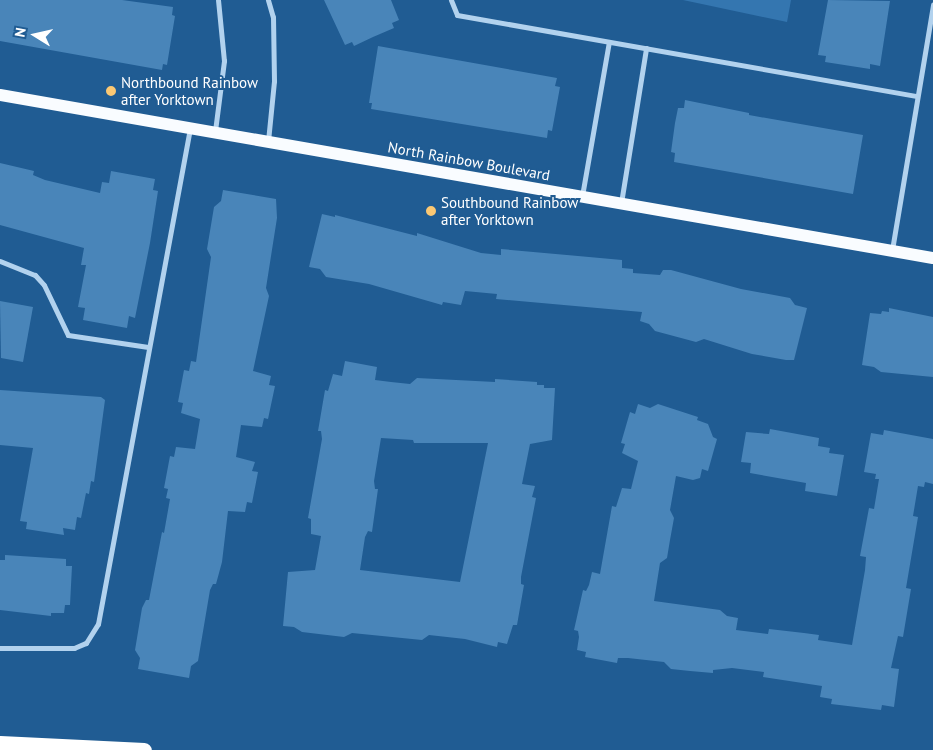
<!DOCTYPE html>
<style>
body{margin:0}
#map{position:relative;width:933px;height:750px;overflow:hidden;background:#205c93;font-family:"PT Sans",sans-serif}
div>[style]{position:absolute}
.green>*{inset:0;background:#3476b0}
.building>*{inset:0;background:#4985b9}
.minor>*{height:5px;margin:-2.5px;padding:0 2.5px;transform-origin:2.5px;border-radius:2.5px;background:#b2d2ee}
.primary>*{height:12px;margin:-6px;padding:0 6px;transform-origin:6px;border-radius:6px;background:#f9fcff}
.motorway>*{height:15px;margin:-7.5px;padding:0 7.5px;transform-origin:7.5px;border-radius:7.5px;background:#fff}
.dots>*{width:14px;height:14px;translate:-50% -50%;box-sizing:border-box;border:2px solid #205c93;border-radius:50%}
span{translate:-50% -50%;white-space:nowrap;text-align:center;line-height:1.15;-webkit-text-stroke:4px #205c93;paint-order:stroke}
.poi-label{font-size:15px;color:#fff}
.left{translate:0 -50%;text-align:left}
.street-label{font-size:15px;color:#fff}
.north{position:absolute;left:10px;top:10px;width:50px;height:50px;-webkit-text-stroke:4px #205c93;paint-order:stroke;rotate:280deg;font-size:14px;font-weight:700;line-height:20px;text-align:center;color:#fff}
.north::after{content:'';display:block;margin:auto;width:18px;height:22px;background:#fff;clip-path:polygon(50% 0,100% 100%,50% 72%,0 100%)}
</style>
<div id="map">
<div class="green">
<i style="clip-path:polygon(683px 0,791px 0,787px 22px)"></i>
</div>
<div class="building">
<i style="clip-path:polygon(0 0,122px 0,173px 7px,172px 15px,175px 16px,167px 65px,163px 64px,162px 70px,0 41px)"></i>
<i style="clip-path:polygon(324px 0,391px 0,399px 20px,392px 23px,394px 28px,373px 37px,354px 46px,352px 42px,345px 45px)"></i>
<i style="clip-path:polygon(828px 0,890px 1px,880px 66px,870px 64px,870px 69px,825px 62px,826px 56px,818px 55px)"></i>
<i style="clip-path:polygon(378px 46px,557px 78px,555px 86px,560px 87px,552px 131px,548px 130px,547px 138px,371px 109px,372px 103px,369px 103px)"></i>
<i style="clip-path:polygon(685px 100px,749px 113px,749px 115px,863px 135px,853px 194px,674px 162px,675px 153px,671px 152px,675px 123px,678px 108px,684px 108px)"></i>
<i style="clip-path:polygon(0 163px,34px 171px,33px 175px,45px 180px,100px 193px,102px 182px,109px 183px,111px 171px,155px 179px,153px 190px,158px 191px,150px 243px,135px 318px,129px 316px,127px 328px,83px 320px,85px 308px,78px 307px,86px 265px,81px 265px,84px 248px,0 225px)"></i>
<i style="clip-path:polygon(223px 190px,276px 199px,277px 218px,266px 288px,269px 296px,253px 371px,271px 376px,269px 385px,275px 386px,268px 419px,264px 418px,262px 427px,241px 425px,236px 457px,255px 462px,252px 471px,258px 472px,252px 503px,247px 502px,245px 512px,228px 511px,222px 562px,216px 584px,213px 584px,210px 590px,198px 661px,191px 666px,189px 678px,138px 669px,140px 658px,135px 650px,142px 608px,146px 600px,149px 600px,162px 532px,164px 533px,170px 499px,166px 498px,168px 489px,164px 488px,170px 456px,174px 457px,176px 447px,195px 449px,200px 419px,181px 413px,183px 403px,178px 402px,184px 370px,189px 371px,191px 361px,196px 362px,211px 257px,207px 249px,214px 207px,221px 201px)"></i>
<i style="clip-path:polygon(322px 214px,335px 217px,335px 215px,417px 236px,417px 233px,481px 253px,501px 255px,501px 249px,622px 260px,622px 268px,633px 269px,633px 273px,660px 275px,663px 270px,671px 270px,741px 289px,790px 298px,795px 305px,807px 308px,794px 360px,786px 360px,752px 354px,704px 339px,696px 342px,655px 331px,649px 324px,640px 321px,642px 312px,496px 299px,497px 294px,465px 291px,461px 305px,443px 302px,442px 305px,369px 284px,326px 277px,320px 269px,309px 267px)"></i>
<i style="clip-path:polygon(0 301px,33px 307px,23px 362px,1px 358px)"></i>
<i style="clip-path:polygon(889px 308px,933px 317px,933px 377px,881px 372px,874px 367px,862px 365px,870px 313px,881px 314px,882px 311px,889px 312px)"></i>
<i style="clip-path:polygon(evenodd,345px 361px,377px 367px,375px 380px,391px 382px,410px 384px,417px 378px,495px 382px,495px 379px,537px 382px,537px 385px,544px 385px,544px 388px,555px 388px,552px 440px,530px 444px,522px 484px,535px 486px,532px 497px,536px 498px,521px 577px,521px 584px,524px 585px,517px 625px,513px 625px,507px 644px,498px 642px,497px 647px,465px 639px,429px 635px,422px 640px,352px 633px,344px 637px,302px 632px,294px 627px,283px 626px,288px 572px,315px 570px,321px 536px,311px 534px,311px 519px,308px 518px,322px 439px,321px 431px,318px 431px,325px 390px,328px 391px,333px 374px,342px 376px,345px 361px,381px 438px,413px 440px,414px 443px,488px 443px,460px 582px,360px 570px,365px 537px,368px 531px,372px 532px,378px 489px,375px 489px,374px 481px,381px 438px)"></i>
<i style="clip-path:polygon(0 390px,101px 397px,105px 400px,94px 482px,91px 481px,89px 494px,86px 493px,81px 518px,77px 517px,75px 530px,63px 528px,64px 535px,26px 529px,27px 522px,20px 521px,33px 448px,0 445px)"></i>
<i style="clip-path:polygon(638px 404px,650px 408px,658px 404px,698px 417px,697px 420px,708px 424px,713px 437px,717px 439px,708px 471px,702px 469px,700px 478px,693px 480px,676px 476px,670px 510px,674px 518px,670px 540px,667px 558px,660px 563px,654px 601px,720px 610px,727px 616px,738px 618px,736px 630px,768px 634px,769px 629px,804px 633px,819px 635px,818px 640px,852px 645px,865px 570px,866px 557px,860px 556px,869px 508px,874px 509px,879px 479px,875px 479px,876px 474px,864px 472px,871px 433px,883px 435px,884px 430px,933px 439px,933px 484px,925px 482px,924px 487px,918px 486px,913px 516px,918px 517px,906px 588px,911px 589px,903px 637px,898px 636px,891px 668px,899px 669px,894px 707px,882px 705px,881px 710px,831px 704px,832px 699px,820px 697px,822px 686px,763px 677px,764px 672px,732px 668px,713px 670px,713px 673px,690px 671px,671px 669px,664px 662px,628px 658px,618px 658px,617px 663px,585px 657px,586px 652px,577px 650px,579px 637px,578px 631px,574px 630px,583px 590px,586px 591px,589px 585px,592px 572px,600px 574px,612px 506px,616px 507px,622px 488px,631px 489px,638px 461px,622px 453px,625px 444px,621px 443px,630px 412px,635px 414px)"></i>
<i style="clip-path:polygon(770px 429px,819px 438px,818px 446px,830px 448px,829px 453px,844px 455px,837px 496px,805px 491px,806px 483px,750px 473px,751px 463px,741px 462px,746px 432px,769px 434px)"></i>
<i style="clip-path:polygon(5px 555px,66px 559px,66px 566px,72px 566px,70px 605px,65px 605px,64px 613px,51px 613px,51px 616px,0 610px,0 560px,5px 560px)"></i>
</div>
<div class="minor">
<i style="left:268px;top:0;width:18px;rotate:74deg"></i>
<i style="left:273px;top:17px;width:64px;rotate:89.1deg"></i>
<i style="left:274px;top:81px;width:60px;rotate:95.7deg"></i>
<i style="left:451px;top:0;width:16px;rotate:68deg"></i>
<i style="left:457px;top:15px;width:467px;rotate:10deg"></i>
<i style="left:215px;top:131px;width:71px;rotate:-82.7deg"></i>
<i style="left:224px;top:61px;width:61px;rotate:-95.6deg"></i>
<i style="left:582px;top:196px;width:156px;rotate:-80.1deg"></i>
<i style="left:621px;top:203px;width:157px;rotate:-80.8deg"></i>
<i style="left:892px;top:250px;width:249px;rotate:-80.5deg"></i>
<i style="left:0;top:261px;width:38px;rotate:22deg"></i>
<i style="left:35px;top:275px;width:13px;rotate:48deg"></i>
<i style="left:44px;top:285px;width:55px;rotate:64.4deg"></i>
<i style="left:68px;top:335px;width:81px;rotate:8.5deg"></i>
<i style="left:0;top:648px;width:74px"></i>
<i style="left:74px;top:648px;width:13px;rotate:-23deg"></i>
<i style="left:86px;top:643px;width:22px;rotate:-58deg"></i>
<i style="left:98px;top:624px;width:504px;rotate:-79.49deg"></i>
</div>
<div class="primary">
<i style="left:0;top:95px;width:947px;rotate:9.91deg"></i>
</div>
<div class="motorway">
<i style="left:0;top:743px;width:144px;rotate:2.8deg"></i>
</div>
<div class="dots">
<i style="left:111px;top:91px;background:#fbc873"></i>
<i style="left:431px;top:211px;background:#fbc873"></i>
</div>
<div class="poi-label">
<span class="left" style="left:121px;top:91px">Northbound Rainbow<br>after Yorktown</span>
<span class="left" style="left:441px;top:211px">Southbound Rainbow<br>after Yorktown</span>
</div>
<div class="street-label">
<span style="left:469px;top:161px;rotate:10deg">North Rainbow Boulevard</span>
</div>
<div class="north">N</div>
</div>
